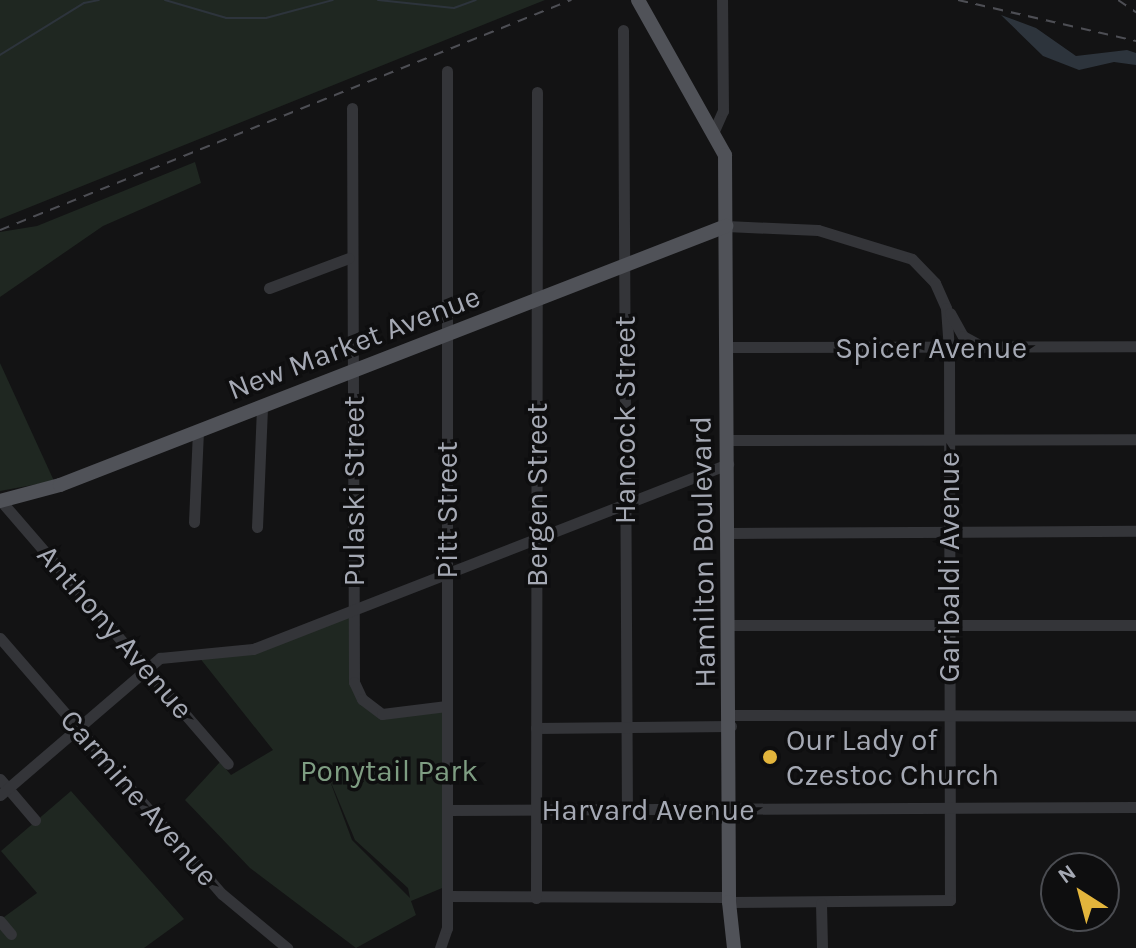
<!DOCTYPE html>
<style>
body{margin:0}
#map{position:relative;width:1136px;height:948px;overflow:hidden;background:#131314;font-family:Karla,sans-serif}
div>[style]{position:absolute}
.green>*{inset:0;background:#1f2721}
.water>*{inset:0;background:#2d343c}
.stream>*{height:2px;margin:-1px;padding:0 1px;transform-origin:1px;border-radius:1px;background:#2d343c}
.minor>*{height:11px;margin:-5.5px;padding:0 5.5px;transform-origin:5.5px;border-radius:5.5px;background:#343539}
.major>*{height:14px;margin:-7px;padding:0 7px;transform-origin:7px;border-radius:7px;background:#505258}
.rail>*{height:2px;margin-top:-1px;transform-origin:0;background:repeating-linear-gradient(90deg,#4d4e54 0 10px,transparent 0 18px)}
.dots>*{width:22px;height:22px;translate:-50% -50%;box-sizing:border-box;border:4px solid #0e0e0f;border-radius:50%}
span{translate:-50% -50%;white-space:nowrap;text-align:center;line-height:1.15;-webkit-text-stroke:7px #0e0e0f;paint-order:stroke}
.street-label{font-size:30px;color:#a5a9b4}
.poi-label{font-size:30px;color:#a5a9b4}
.left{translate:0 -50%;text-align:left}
.park-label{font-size:30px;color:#7e9d82}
.north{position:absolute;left:1040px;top:852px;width:80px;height:80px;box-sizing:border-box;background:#0e0e0f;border:2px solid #4a4c51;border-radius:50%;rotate:324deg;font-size:22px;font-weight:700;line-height:32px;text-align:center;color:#a5a9b4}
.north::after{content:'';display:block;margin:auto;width:28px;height:36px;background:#e3b53c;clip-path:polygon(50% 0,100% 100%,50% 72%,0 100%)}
</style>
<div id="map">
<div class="green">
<i style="clip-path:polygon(0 0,545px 0,0 219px)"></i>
<i style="clip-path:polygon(195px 162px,201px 183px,103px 226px,0 297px,0 232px,37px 226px)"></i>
<i style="clip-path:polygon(0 363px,54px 481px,0 491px)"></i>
<i style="clip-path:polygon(evenodd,354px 610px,356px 691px,385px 715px,445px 703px,447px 886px,411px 901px,416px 915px,356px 948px,250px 868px,185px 800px,220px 762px,231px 775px,273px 750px,199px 657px,271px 643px,354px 610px,327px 773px,355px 840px,408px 888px,410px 898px,352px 840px,327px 773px)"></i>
<i style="clip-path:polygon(71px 791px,184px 919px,144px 948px,0 948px,0 920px,37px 893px,1px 851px)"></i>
<i style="clip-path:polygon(1056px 900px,1056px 916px,1079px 916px,1074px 933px,1046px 910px)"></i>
</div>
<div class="water">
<i style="clip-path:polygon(1001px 15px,1036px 28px,1076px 56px,1127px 50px,1136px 53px,1136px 65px,1114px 62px,1079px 70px,1043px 56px)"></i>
</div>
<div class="stream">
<i style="left:165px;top:0;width:64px;rotate:16.4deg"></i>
<i style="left:226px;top:18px;width:40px"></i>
<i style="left:266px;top:18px;width:69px;rotate:-15deg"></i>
<i style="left:378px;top:0;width:76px;rotate:6deg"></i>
<i style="left:454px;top:8px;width:23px;rotate:-20deg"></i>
<i style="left:0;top:55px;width:99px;rotate:-31.8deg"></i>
<i style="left:84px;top:3px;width:15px;rotate:-11deg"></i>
</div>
<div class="minor">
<i style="left:623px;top:30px;width:780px;rotate:89.71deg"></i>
<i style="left:352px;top:108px;width:574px;rotate:89.8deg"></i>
<i style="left:354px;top:682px;width:19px;rotate:65deg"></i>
<i style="left:362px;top:699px;width:25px;rotate:37deg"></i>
<i style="left:382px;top:714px;width:65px;rotate:-7deg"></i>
<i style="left:713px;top:133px;width:24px;rotate:-66deg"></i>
<i style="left:723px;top:111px;width:111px;rotate:-90.5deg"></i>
<i style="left:726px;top:226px;width:92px;rotate:2.5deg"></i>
<i style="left:818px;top:230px;width:98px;rotate:17.1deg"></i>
<i style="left:912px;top:259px;width:33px;rotate:46deg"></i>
<i style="left:935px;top:283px;width:27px;rotate:66deg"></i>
<i style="left:946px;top:308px;width:42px;rotate:85.9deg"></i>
<i style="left:949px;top:350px;width:550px;rotate:89.9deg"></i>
<i style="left:950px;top:900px;width:221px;rotate:179.5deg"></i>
<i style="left:269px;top:288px;width:85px;rotate:-20.6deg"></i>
<i style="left:950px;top:313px;width:26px;rotate:61deg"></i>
<i style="left:963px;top:336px;width:23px;rotate:29deg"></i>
<i style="left:727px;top:347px;width:409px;rotate:-0.1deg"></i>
<i style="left:728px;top:440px;width:408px;rotate:-0.1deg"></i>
<i style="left:1px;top:501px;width:347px;rotate:49.2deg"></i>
<i style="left:194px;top:522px;width:90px;rotate:-87.5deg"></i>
<i style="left:257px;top:527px;width:120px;rotate:-87.6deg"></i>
<i style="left:729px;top:533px;width:407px;rotate:-0.3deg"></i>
<i style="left:730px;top:625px;width:406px"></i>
<i style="left:0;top:638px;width:339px;rotate:49.1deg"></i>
<i style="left:222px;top:894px;width:85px;rotate:39.7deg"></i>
<i style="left:730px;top:715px;width:406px;rotate:0.1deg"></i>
<i style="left:536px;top:728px;width:195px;rotate:-0.6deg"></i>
<i style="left:0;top:779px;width:54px;rotate:49.5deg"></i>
<i style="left:0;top:795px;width:211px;rotate:-40.6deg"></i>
<i style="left:160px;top:658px;width:93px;rotate:-5.5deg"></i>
<i style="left:253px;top:649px;width:510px;rotate:-21.28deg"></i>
<i style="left:447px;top:810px;width:689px;rotate:-0.25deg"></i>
<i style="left:447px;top:896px;width:282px;rotate:0.2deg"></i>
<i style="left:536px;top:898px;width:806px;rotate:-89.93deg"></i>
<i style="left:821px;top:903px;width:45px;rotate:88.7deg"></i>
<i style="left:0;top:921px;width:17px;rotate:50deg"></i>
<i style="left:440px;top:948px;width:21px;rotate:-71deg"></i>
<i style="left:447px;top:928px;width:857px;rotate:-90deg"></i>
</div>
<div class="major">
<i style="left:638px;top:0;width:178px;rotate:60.7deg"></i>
<i style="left:725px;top:155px;width:747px;rotate:89.69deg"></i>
<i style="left:729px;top:902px;width:46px;rotate:83.8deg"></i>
<i style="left:0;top:501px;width:62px;rotate:-14.9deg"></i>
<i style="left:60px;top:485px;width:715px;rotate:-21.25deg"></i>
</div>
<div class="rail">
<i style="left:958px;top:0;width:183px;rotate:13deg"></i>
<i style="left:1118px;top:0;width:22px;rotate:34deg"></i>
<i style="left:0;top:230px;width:616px;rotate:-21.94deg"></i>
</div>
<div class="dots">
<i style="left:770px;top:757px;background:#e3b53c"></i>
</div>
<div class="street-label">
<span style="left:354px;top:343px;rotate:-21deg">New Market Avenue</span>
<span style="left:931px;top:348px">Spicer Avenue</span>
<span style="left:625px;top:420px;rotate:-90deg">Hancock Street</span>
<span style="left:354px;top:491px;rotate:-90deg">Pulaski Street</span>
<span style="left:537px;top:495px;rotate:-90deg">Bergen Street</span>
<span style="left:447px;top:510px;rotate:-90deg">Pitt Street</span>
<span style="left:703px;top:552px;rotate:-91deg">Hamilton Boulevard</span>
<span style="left:949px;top:567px;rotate:-90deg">Garibaldi Avenue</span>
<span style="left:115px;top:632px;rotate:49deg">Anthony Avenue</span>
<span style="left:139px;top:798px;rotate:49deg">Carmine Avenue</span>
<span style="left:648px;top:810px">Harvard Avenue</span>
</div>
<div class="poi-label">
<span class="left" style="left:786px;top:757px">Our Lady of<br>Czestoc Church</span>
</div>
<div class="park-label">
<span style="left:389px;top:771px">Ponytail Park</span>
</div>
<div class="north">N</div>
</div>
